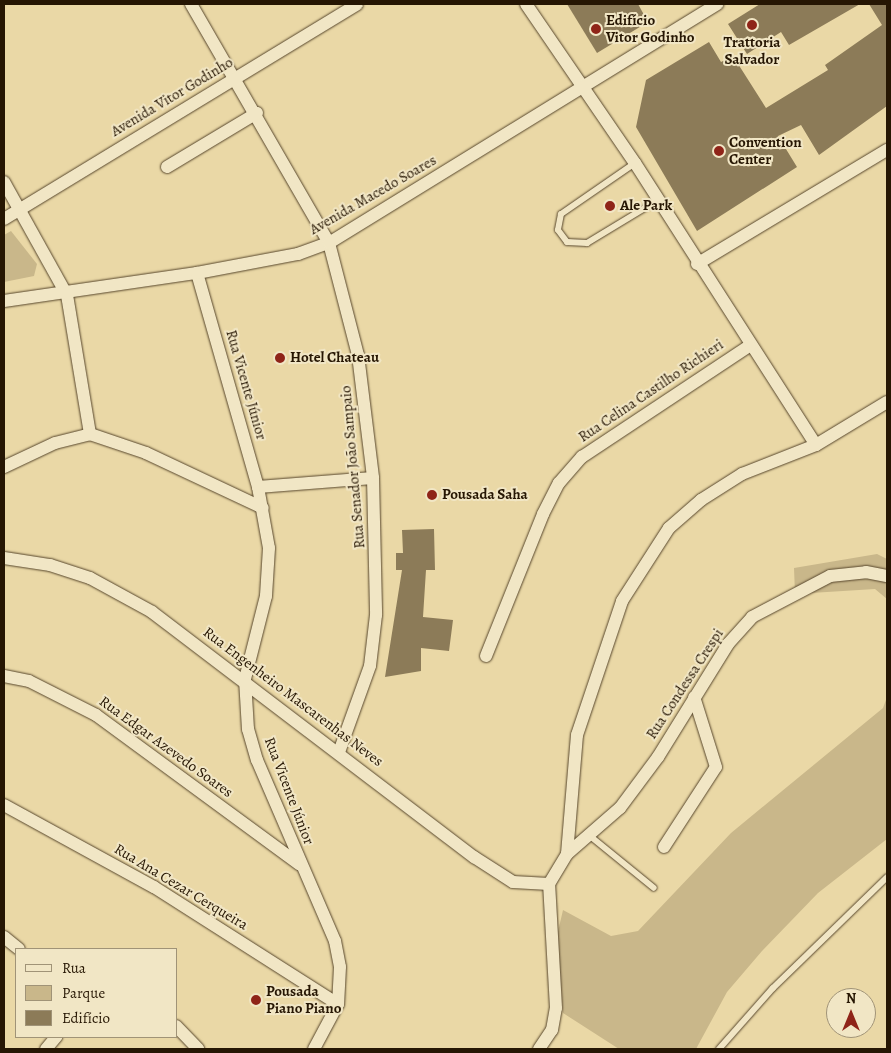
<!DOCTYPE html>
<meta charset="utf-8">
<style>
body{margin:0}
#map{position:relative;width:891px;height:1053px;overflow:hidden;background:#ead8a6;font-family:Alegreya,serif}
div>[style]{position:absolute}
.green>*{inset:0;background:#c9b78a}
.building>*{inset:0;background:#8c7b58}
.roads{filter:drop-shadow(0 0 1px #57462c) drop-shadow(0 0 1px #57462c)}
.lane>*{height:6px;margin:-3px;padding:0 3px;transform-origin:3px;border-radius:3px;background:#f1e6c5}
.street>*{height:12px;margin:-6px;padding:0 6px;transform-origin:6px;border-radius:6px;background:#f1e6c5}
.dots>*{width:14px;height:14px;translate:-50% -50%;box-sizing:border-box;border:2px solid #f1e6c5;border-radius:50%}
span{translate:-50% -50%;white-space:nowrap;text-align:center;line-height:1.15;-webkit-text-stroke:4px #f1e6c5;paint-order:stroke}
.poi-label{font-size:15px;color:#261603;font-weight:700}
.left{translate:0 -50%;text-align:left}
.street-label{font-size:15px;color:#261603}
.frame{position:absolute;inset:0;border:5px solid #261603;pointer-events:none}
.legend{position:absolute;left:15px;top:948px;width:162px;height:90px;box-sizing:border-box;background:#f1e6c5;border:1px solid #a09377;margin:0;padding:6px 9px;list-style:none;font-size:15px;color:#261603}
.legend li{display:flex;align-items:center;gap:10px;height:25px}
.legend b{width:25px;border:1px solid #a09377}
.north{position:absolute;left:826px;top:988px;width:50px;height:50px;box-sizing:border-box;background:#f1e6c5;border:1px solid #a09377;border-radius:50%;rotate:0deg;font-size:14px;font-weight:700;line-height:20px;text-align:center;color:#261603}
.north::after{content:'';display:block;margin:auto;width:18px;height:22px;background:#8f2418;clip-path:polygon(50% 0,100% 100%,50% 72%,0 100%)}
</style>
<div id="map">
<div class="green">
<i style="clip-path:polygon(11px 231px,37px 264px,34px 276px,4px 282px,4px 235px)"></i>
<i style="clip-path:polygon(877px 554px,887px 559px,887px 599px,875px 589px,795px 594px,794px 568px)"></i>
<i style="clip-path:polygon(887px 697px,887px 839px,818px 893px,762px 951px,727px 992px,696px 1049px,619px 1049px,563px 1013px,557px 936px,563px 910px,611px 936px,638px 931px,731px 833px,883px 708px)"></i>
</div>
<div class="building">
<i style="clip-path:polygon(567px 4px,638px 4px,648px 22px,597px 53px)"></i>
<i style="clip-path:polygon(760px 4px,860px 4px,789px 45px,781px 32px,747px 54px,728px 24px)"></i>
<i style="clip-path:polygon(869px 4px,887px 4px,887px 106px,819px 155px,801px 125px,778px 136px,797px 167px,697px 231px,636px 127px,646px 80px,709px 42px,721px 62px,733px 56px,766px 108px,828px 70px,825px 65px,882px 25px)"></i>
<i style="clip-path:polygon(434px 529px,435px 570px,426px 570px,423px 617px,453px 620px,449px 651px,421px 648px,421px 671px,385px 677px,402px 570px,396px 570px,396px 553px,403px 553px,402px 530px)"></i>
</div>
<div class="roads">
<div class="lane">
<i style="left:635px;top:163px;width:90px;rotate:145.4deg"></i>
<i style="left:561px;top:214px;width:16px;rotate:101deg"></i>
<i style="left:558px;top:230px;width:15px;rotate:53deg"></i>
<i style="left:567px;top:242px;width:20px;rotate:3deg"></i>
<i style="left:587px;top:243px;width:83px;rotate:-31.2deg"></i>
<i style="left:590px;top:836px;width:82px;rotate:39.1deg"></i>
<i style="left:719px;top:1049px;width:81px;rotate:-48.5deg"></i>
<i style="left:773px;top:988px;width:159px;rotate:-44.2deg"></i>
</div>
<div class="street">
<i style="left:191px;top:4px;width:276px;rotate:60deg"></i>
<i style="left:329px;top:243px;width:116px;rotate:75.5deg"></i>
<i style="left:358px;top:355px;width:124px;rotate:83deg"></i>
<i style="left:373px;top:478px;width:137px;rotate:88.7deg"></i>
<i style="left:376px;top:615px;width:51px;rotate:96.7deg"></i>
<i style="left:370px;top:666px;width:91px;rotate:109.8deg"></i>
<i style="left:526px;top:4px;width:193px;rotate:55.6deg"></i>
<i style="left:635px;top:163px;width:335px;rotate:57.3deg"></i>
<i style="left:167px;top:167px;width:105px;rotate:-31deg"></i>
<i style="left:4px;top:182px;width:129px;rotate:60.9deg"></i>
<i style="left:67px;top:295px;width:141px;rotate:80.6deg"></i>
<i style="left:4px;top:219px;width:413px;rotate:-31.3deg"></i>
<i style="left:697px;top:264px;width:222px;rotate:-31deg"></i>
<i style="left:197px;top:273px;width:223px;rotate:74.1deg"></i>
<i style="left:258px;top:487px;width:62px;rotate:79.8deg"></i>
<i style="left:269px;top:548px;width:48px;rotate:93.6deg"></i>
<i style="left:266px;top:596px;width:86px;rotate:104.2deg"></i>
<i style="left:245px;top:679px;width:50px;rotate:86.6deg"></i>
<i style="left:248px;top:729px;width:32px;rotate:74deg"></i>
<i style="left:257px;top:760px;width:197px;rotate:66.7deg"></i>
<i style="left:335px;top:941px;width:26px;rotate:79deg"></i>
<i style="left:340px;top:967px;width:37px;rotate:93deg"></i>
<i style="left:338px;top:1004px;width:51px;rotate:118.1deg"></i>
<i style="left:4px;top:301px;width:195px;rotate:-8.3deg"></i>
<i style="left:197px;top:273px;width:103px;rotate:-10.7deg"></i>
<i style="left:298px;top:254px;width:33px;rotate:-20deg"></i>
<i style="left:329px;top:243px;width:456px;rotate:-31.6deg"></i>
<i style="left:4px;top:467px;width:56px;rotate:-25.2deg"></i>
<i style="left:55px;top:443px;width:36px;rotate:-14deg"></i>
<i style="left:90px;top:434px;width:59px;rotate:18.7deg"></i>
<i style="left:146px;top:453px;width:129px;rotate:25.2deg"></i>
<i style="left:258px;top:487px;width:115px;rotate:-4.5deg"></i>
<i style="left:4px;top:558px;width:47px;rotate:8.7deg"></i>
<i style="left:50px;top:565px;width:42px;rotate:18deg"></i>
<i style="left:90px;top:578px;width:71px;rotate:28.7deg"></i>
<i style="left:152px;top:612px;width:405px;rotate:37.3deg"></i>
<i style="left:474px;top:857px;width:46px;rotate:32.7deg"></i>
<i style="left:513px;top:882px;width:36px;rotate:3deg"></i>
<i style="left:486px;top:656px;width:153px;rotate:-68.1deg"></i>
<i style="left:543px;top:514px;width:35px;rotate:-63deg"></i>
<i style="left:559px;top:483px;width:35px;rotate:-49deg"></i>
<i style="left:582px;top:457px;width:201px;rotate:-33.6deg"></i>
<i style="left:4px;top:676px;width:25px;rotate:11deg"></i>
<i style="left:29px;top:681px;width:75px;rotate:26.9deg"></i>
<i style="left:96px;top:715px;width:252px;rotate:36.3deg"></i>
<i style="left:4px;top:805px;width:171px;rotate:28.7deg"></i>
<i style="left:154px;top:887px;width:218px;rotate:32.5deg"></i>
<i style="left:664px;top:847px;width:95px;rotate:-57deg"></i>
<i style="left:716px;top:767px;width:73px;rotate:-107.4deg"></i>
<i style="left:567px;top:854px;width:70px;rotate:-41deg"></i>
<i style="left:620px;top:808px;width:64px;rotate:-53.3deg"></i>
<i style="left:658px;top:757px;width:133px;rotate:-58.2deg"></i>
<i style="left:728px;top:644px;width:36px;rotate:-48deg"></i>
<i style="left:752px;top:617px;width:88px;rotate:-27.7deg"></i>
<i style="left:830px;top:576px;width:36px;rotate:-6deg"></i>
<i style="left:866px;top:572px;width:21px;rotate:11deg"></i>
<i style="left:4px;top:937px;width:19px;rotate:39deg"></i>
<i style="left:176px;top:1026px;width:32px;rotate:46deg"></i>
<i style="left:46px;top:1049px;width:16px;rotate:-50deg"></i>
<i style="left:539px;top:1049px;width:23px;rotate:-56deg"></i>
<i style="left:552px;top:1030px;width:22px;rotate:-80deg"></i>
<i style="left:556px;top:1008px;width:124px;rotate:-93.2deg"></i>
<i style="left:549px;top:884px;width:35px;rotate:-59deg"></i>
<i style="left:567px;top:854px;width:119px;rotate:-85.2deg"></i>
<i style="left:577px;top:735px;width:141px;rotate:-71.4deg"></i>
<i style="left:622px;top:601px;width:87px;rotate:-57.2deg"></i>
<i style="left:669px;top:528px;width:43px;rotate:-41.2deg"></i>
<i style="left:701px;top:500px;width:49px;rotate:-32.4deg"></i>
<i style="left:742px;top:474px;width:79px;rotate:-21.4deg"></i>
<i style="left:816px;top:445px;width:83px;rotate:-31.2deg"></i>
</div>
</div>
<div class="dots">
<i style="left:752px;top:25px;background:#8f2418"></i>
<i style="left:596px;top:29px;background:#8f2418"></i>
<i style="left:719px;top:151px;background:#8f2418"></i>
<i style="left:610px;top:206px;background:#8f2418"></i>
<i style="left:280px;top:358px;background:#8f2418"></i>
<i style="left:432px;top:495px;background:#8f2418"></i>
<i style="left:256px;top:1000px;background:#8f2418"></i>
</div>
<div class="poi-label">
<span class="left" style="left:606px;top:29px">Edifício<br>Vitor Godinho</span>
<span style="left:752px;top:51px">Trattoria<br>Salvador</span>
<span class="left" style="left:729px;top:151px">Convention<br>Center</span>
<span class="left" style="left:620px;top:206px">Ale Park</span>
<span class="left" style="left:290px;top:358px">Hotel Chateau</span>
<span class="left" style="left:442px;top:495px">Pousada Saha</span>
<span class="left" style="left:266px;top:1000px">Pousada<br>Piano Piano</span>
</div>
<div class="street-label">
<span style="left:172px;top:97px;rotate:-31deg">Avenida Vitor Godinho</span>
<span style="left:373px;top:195px;rotate:-30deg">Avenida Macedo Soares</span>
<span style="left:246px;top:385px;rotate:74deg">Rua Vicente Júnior</span>
<span style="left:651px;top:391px;rotate:-34deg">Rua Celina Castilho Richieri</span>
<span style="left:353px;top:467px;rotate:-95deg">Rua Senador João Sampaio</span>
<span style="left:685px;top:684px;rotate:-57deg">Rua Condessa Crespi</span>
<span style="left:293px;top:697px;rotate:37deg">Rua Engenheiro Mascarenhas Neves</span>
<span style="left:166px;top:747px;rotate:36deg">Rua Edgar Azevedo Soares</span>
<span style="left:289px;top:791px;rotate:69deg">Rua Vicente Júnior</span>
<span style="left:181px;top:887px;rotate:31deg">Rua Ana Cezar Cerqueira</span>
</div>
<div class="frame"></div>
<ul class="legend">
<li><b style="height:6px;background:#f1e6c5"></b>Rua</li>
<li><b style="height:14px;background:#c9b78a"></b>Parque</li>
<li><b style="height:14px;background:#8c7b58"></b>Edifício</li>
</ul>
<div class="north">N</div>
</div>
